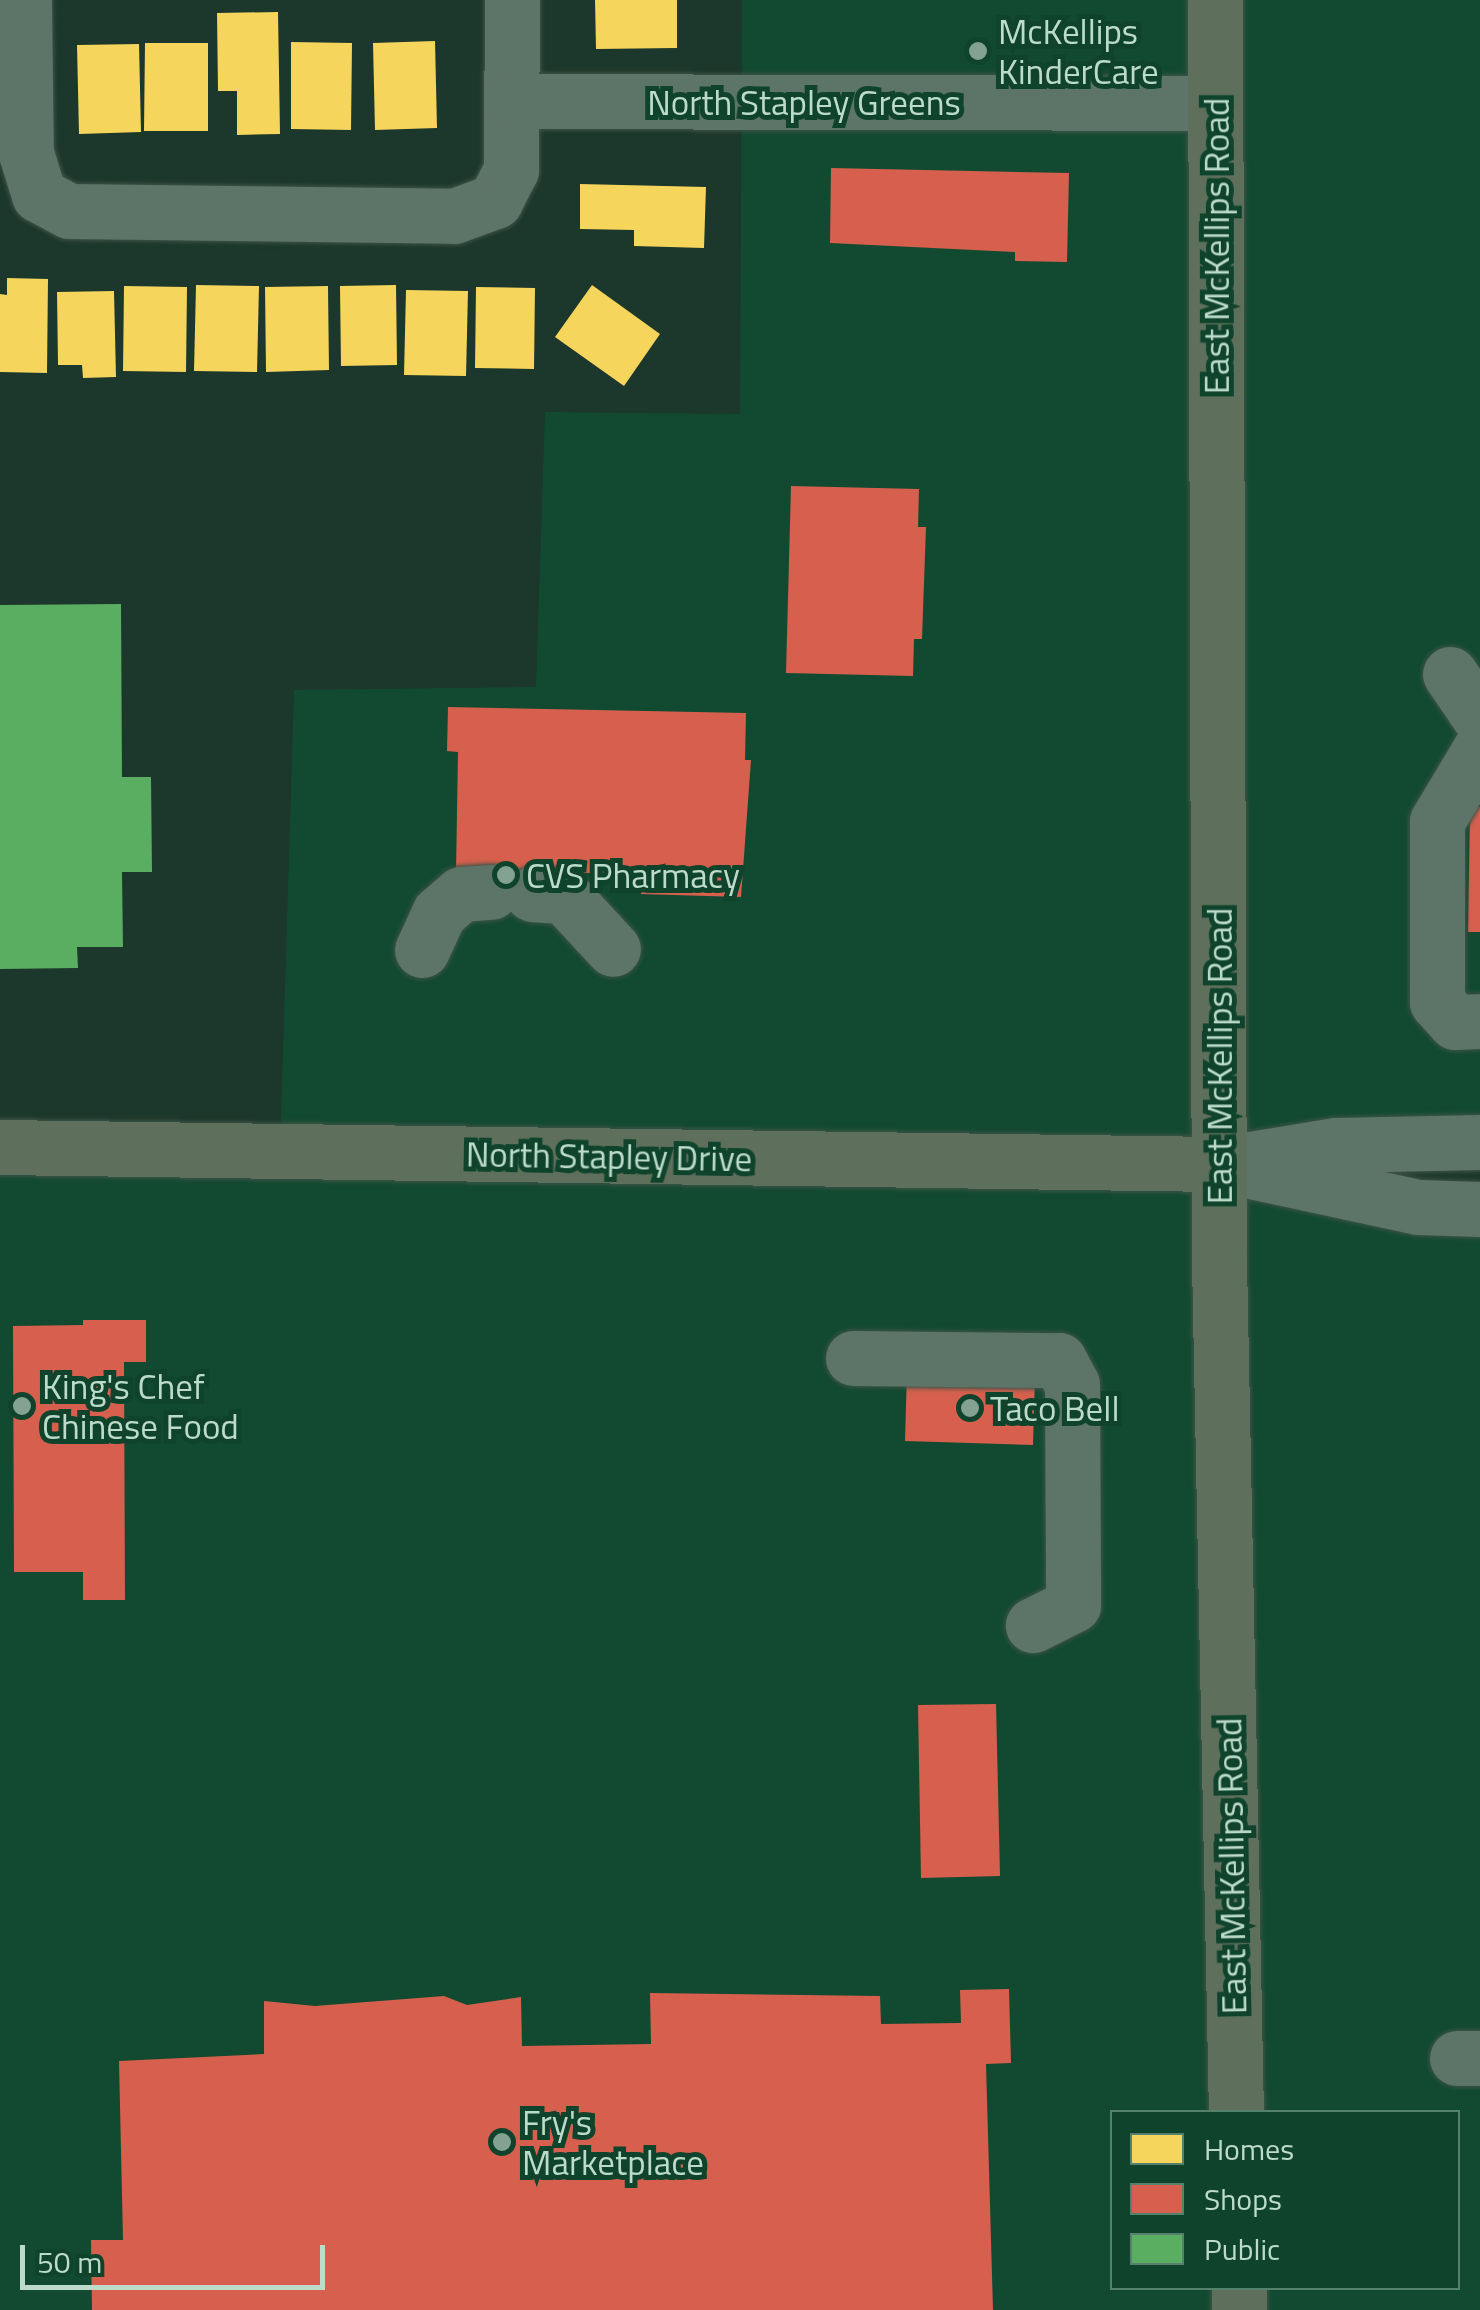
<!DOCTYPE html>
<style>
body{margin:0}
#map{position:relative;width:1480px;height:2310px;overflow:hidden;background:#1c372b;font-family:"Titillium Web",sans-serif}
div>[style]{position:absolute}
.built>*{inset:0;background:#124a31}
.homes>*{inset:0;background:#f6d55c}
.shops>*{inset:0;background:#d6604d}
.public>*{inset:0;background:#5aae61}
.roads{filter:drop-shadow(0 0 2px #3d5348) drop-shadow(0 0 2px #3d5348)}
.minor>*{height:55px;margin:-27.5px;padding:0 27.5px;transform-origin:27.5px;border-radius:27.5px;background:#5d7468}
.major>*{height:55px;margin:-27.5px;padding:0 27.5px;transform-origin:27.5px;border-radius:27.5px;background:#5e705b}
.dots>*{width:28px;height:28px;translate:-50% -50%;box-sizing:border-box;border:5px solid #10432c;border-radius:50%}
span{translate:-50% -50%;white-space:nowrap;text-align:center;line-height:1.15;-webkit-text-stroke:10px #10432c;paint-order:stroke}
.poi-label{font-size:35px;color:#bcdcc9}
.left{translate:0 -50%;text-align:left}
.street-label{font-size:35px;color:#bcdcc9}
.legend{position:absolute;left:1110px;top:2110px;width:350px;height:180px;box-sizing:border-box;background:#10432c;border:2px solid #55806b;margin:0;padding:12px 18px;list-style:none;font-size:30px;color:#bcdcc9}
.legend li{display:flex;align-items:center;gap:20px;height:50px}
.legend b{width:50px;border:2px solid #55806b}
.scale{position:absolute;left:20px;top:2245px;width:305px;height:45px;box-sizing:border-box;border:5px solid #bcdcc9;border-top:0;padding-left:12px;font-size:30px;line-height:35px;white-space:nowrap;color:#bcdcc9;-webkit-text-stroke:8px #10432c;paint-order:stroke}
</style>
<div id="map">
<div class="built">
<i style="clip-path:polygon(evenodd,742px 0,1480px 0,1480px 1142px,1223px 1164px,1480px 1209px,1480px 2310px,0 2310px,0 1147px,280px 1151px,294px 690px,536px 687px,545px 412px,740px 414px,742px 0,1112px 2112px,1458px 2112px,1458px 2288px,1112px 2288px,1112px 2112px)"></i>
</div>
<div class="homes">
<i style="clip-path:polygon(595px 0,677px 0,677px 48px,596px 49px)"></i>
<i style="clip-path:polygon(278px 12px,280px 134px,237px 135px,237px 91px,218px 91px,217px 13px)"></i>
<i style="clip-path:polygon(435px 41px,437px 128px,375px 130px,373px 43px)"></i>
<i style="clip-path:polygon(291px 42px,352px 43px,351px 130px,291px 129px)"></i>
<i style="clip-path:polygon(145px 43px,208px 43px,208px 131px,144px 131px)"></i>
<i style="clip-path:polygon(139px 44px,141px 132px,79px 134px,77px 45px)"></i>
<i style="clip-path:polygon(580px 184px,706px 187px,704px 248px,634px 246px,634px 230px,580px 229px)"></i>
<i style="clip-path:polygon(7px 278px,48px 279px,47px 373px,0 372px,0 294px,7px 295px)"></i>
<i style="clip-path:polygon(196px 285px,259px 286px,257px 372px,194px 371px)"></i>
<i style="clip-path:polygon(396px 285px,397px 365px,341px 366px,340px 286px)"></i>
<i style="clip-path:polygon(592px 285px,660px 334px,624px 386px,555px 337px)"></i>
<i style="clip-path:polygon(124px 286px,187px 287px,186px 372px,123px 371px)"></i>
<i style="clip-path:polygon(328px 286px,329px 370px,266px 372px,265px 287px)"></i>
<i style="clip-path:polygon(476px 287px,535px 288px,534px 369px,475px 368px)"></i>
<i style="clip-path:polygon(406px 290px,468px 291px,466px 376px,404px 375px)"></i>
<i style="clip-path:polygon(114px 291px,116px 377px,83px 378px,82px 365px,58px 365px,57px 292px)"></i>
</div>
<div class="shops">
<i style="clip-path:polygon(831px 168px,1069px 173px,1067px 262px,1015px 261px,1015px 252px,830px 243px)"></i>
<i style="clip-path:polygon(791px 486px,919px 489px,918px 527px,926px 527px,922px 639px,914px 639px,913px 676px,786px 673px)"></i>
<i style="clip-path:polygon(448px 707px,746px 713px,745px 760px,751px 760px,741px 897px,641px 894px,641px 880px,600px 878px,600px 873px,456px 873px,458px 752px,447px 751px)"></i>
<i style="clip-path:polygon(1470px 807px,1480px 807px,1480px 932px,1468px 932px)"></i>
<i style="clip-path:polygon(83px 1320px,146px 1320px,146px 1362px,124px 1362px,125px 1600px,83px 1600px,83px 1572px,14px 1572px,13px 1326px,83px 1325px)"></i>
<i style="clip-path:polygon(907px 1371px,1035px 1376px,1033px 1445px,905px 1441px)"></i>
<i style="clip-path:polygon(996px 1704px,1000px 1876px,921px 1878px,918px 1705px)"></i>
<i style="clip-path:polygon(1009px 1989px,1011px 2063px,986px 2064px,993px 2310px,92px 2310px,91px 2240px,123px 2240px,119px 2061px,264px 2054px,264px 2001px,315px 2006px,444px 1996px,467px 2005px,521px 1997px,522px 2046px,651px 2044px,650px 1993px,880px 1996px,881px 2024px,961px 2023px,960px 1990px)"></i>
</div>
<div class="public">
<i style="clip-path:polygon(121px 604px,122px 777px,151px 777px,152px 872px,122px 872px,123px 947px,77px 947px,78px 968px,0 969px,0 605px)"></i>
</div>
<div class="roads">
<div class="minor">
<i style="left:24px;top:0;width:153px;rotate:89.3deg"></i>
<i style="left:26px;top:153px;width:44px;rotate:72.8deg"></i>
<i style="left:39px;top:195px;width:34px;rotate:28deg"></i>
<i style="left:69px;top:211px;width:385px;rotate:0.7deg"></i>
<i style="left:454px;top:216px;width:44px;rotate:-20.1deg"></i>
<i style="left:495px;top:201px;width:35px;rotate:-63deg"></i>
<i style="left:511px;top:170px;width:170px;rotate:-89.7deg"></i>
<i style="left:512px;top:101px;width:703px;rotate:0.16deg"></i>
<i style="left:1450px;top:674px;width:53px;rotate:55.7deg"></i>
<i style="left:1480px;top:749px;width:84px;rotate:120.8deg"></i>
<i style="left:1437px;top:821px;width:181px;rotate:90deg"></i>
<i style="left:1437px;top:1002px;width:27px;rotate:48deg"></i>
<i style="left:1455px;top:1022px;width:25px;rotate:-2deg"></i>
<i style="left:532px;top:894px;width:32px;rotate:4deg"></i>
<i style="left:564px;top:896px;width:72px;rotate:47.2deg"></i>
<i style="left:422px;top:950px;width:41px;rotate:-65.3deg"></i>
<i style="left:439px;top:913px;width:29px;rotate:-41deg"></i>
<i style="left:461px;top:894px;width:30px;rotate:-4deg"></i>
<i style="left:1251px;top:1159px;width:86px;rotate:-9.4deg"></i>
<i style="left:1336px;top:1145px;width:144px;rotate:-1.2deg"></i>
<i style="left:1219px;top:1164px;width:204px;rotate:12.2deg"></i>
<i style="left:1418px;top:1207px;width:62px;rotate:1.8deg"></i>
<i style="left:853px;top:1358px;width:206px;rotate:0.6deg"></i>
<i style="left:1059px;top:1360px;width:27px;rotate:62deg"></i>
<i style="left:1072px;top:1384px;width:221px;rotate:89.7deg"></i>
<i style="left:1073px;top:1605px;width:45px;rotate:153.4deg"></i>
<i style="left:1457px;top:2058px;width:23px"></i>
</div>
<div class="major">
<i style="left:1215px;top:0;width:1261px;rotate:89.82deg"></i>
<i style="left:1219px;top:1261px;width:851px;rotate:88.86deg"></i>
<i style="left:0;top:1147px;width:1219px;rotate:0.8deg"></i>
<i style="left:1239px;top:2288px;width:22px;rotate:90deg"></i>
</div>
</div>
<div class="dots">
<i style="left:978px;top:51px;background:#84a292"></i>
<i style="left:506px;top:875px;background:#84a292"></i>
<i style="left:22px;top:1406px;background:#84a292"></i>
<i style="left:970px;top:1408px;background:#84a292"></i>
<i style="left:502px;top:2142px;background:#84a292"></i>
</div>
<div class="poi-label">
<span class="left" style="left:998px;top:51px">McKellips<br>KinderCare</span>
<span class="left" style="left:526px;top:875px">CVS Pharmacy</span>
<span class="left" style="left:42px;top:1406px">King's Chef<br>Chinese Food</span>
<span class="left" style="left:990px;top:1408px">Taco Bell</span>
<span class="left" style="left:522px;top:2142px">Fry's<br>Marketplace</span>
</div>
<div class="street-label">
<span style="left:804px;top:102px">North Stapley Greens</span>
<span style="left:1216px;top:246px;rotate:-90deg">East McKellips Road</span>
<span style="left:1219px;top:1056px;rotate:-90deg">East McKellips Road</span>
<span style="left:609px;top:1156px;rotate:1deg">North Stapley Drive</span>
<span style="left:1231px;top:1866px;rotate:-91deg">East McKellips Road</span>
</div>
<ul class="legend">
<li><b style="height:28px;background:#f6d55c"></b>Homes</li>
<li><b style="height:28px;background:#d6604d"></b>Shops</li>
<li><b style="height:28px;background:#5aae61"></b>Public</li>
</ul>
<div class="scale">50 m</div>
</div>
